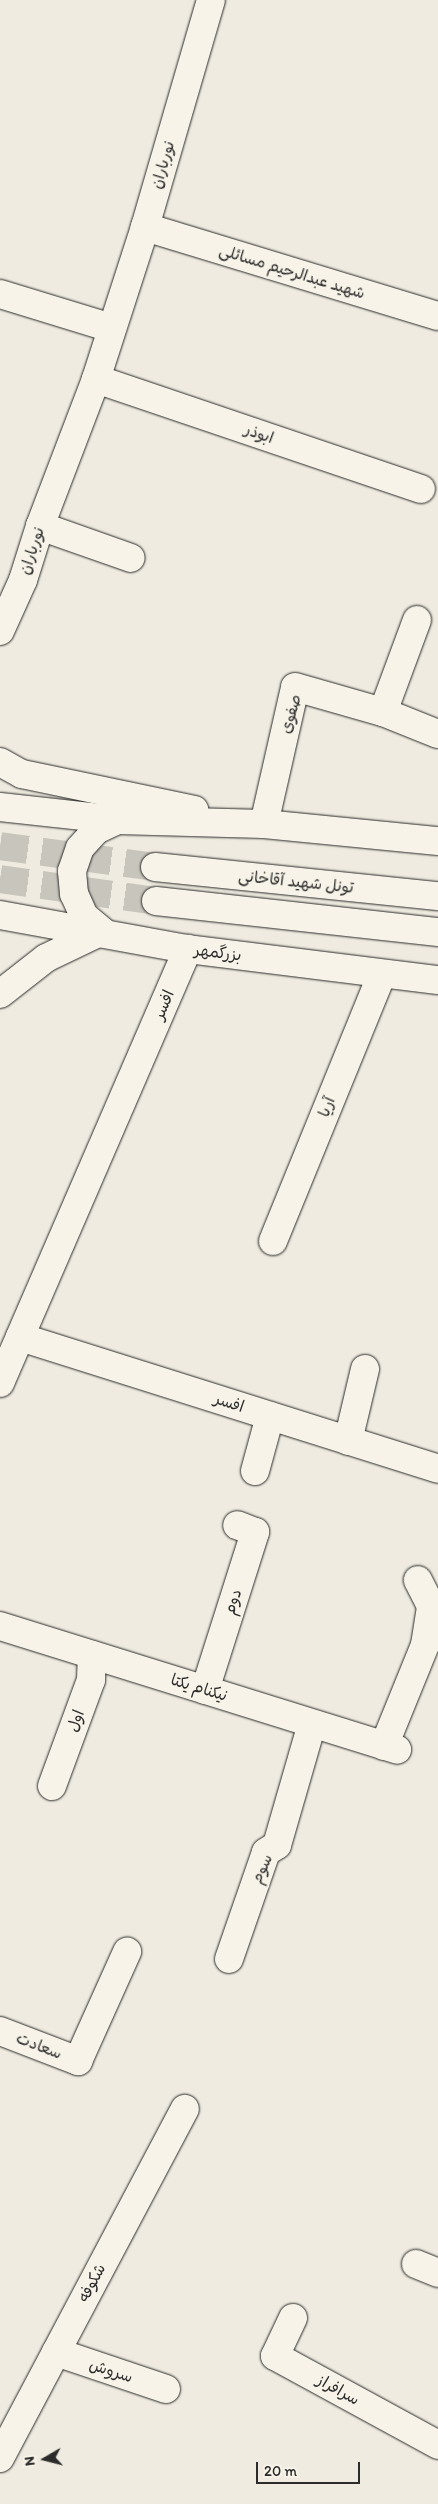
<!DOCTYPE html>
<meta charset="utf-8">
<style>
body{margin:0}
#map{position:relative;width:438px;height:2504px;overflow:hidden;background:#efebe0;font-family:Itim,"Playpen Sans Arabic",sans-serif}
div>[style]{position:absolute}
.primary-tunnel>*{height:28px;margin-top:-14px;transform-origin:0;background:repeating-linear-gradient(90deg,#c8c5bc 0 28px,transparent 0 42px)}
.roads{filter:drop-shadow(0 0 1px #2b2b2b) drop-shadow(0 0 1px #2b2b2b)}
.minor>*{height:28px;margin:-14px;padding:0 14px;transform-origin:14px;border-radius:14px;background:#f7f3e8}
.tertiary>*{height:28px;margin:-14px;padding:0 14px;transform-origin:14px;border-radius:14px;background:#f7f3e8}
.primary>*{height:28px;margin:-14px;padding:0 14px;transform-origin:14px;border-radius:14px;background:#f7f3e8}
span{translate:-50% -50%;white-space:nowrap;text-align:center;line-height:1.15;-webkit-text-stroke:4px #f7f3e8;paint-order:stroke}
.street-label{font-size:16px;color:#2b2b2b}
.north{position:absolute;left:20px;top:2434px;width:50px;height:50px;-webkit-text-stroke:4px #f7f3e8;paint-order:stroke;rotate:262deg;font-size:14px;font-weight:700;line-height:20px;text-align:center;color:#2b2b2b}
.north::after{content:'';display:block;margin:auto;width:18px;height:22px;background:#2b2b2b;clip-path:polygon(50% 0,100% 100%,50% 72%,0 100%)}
.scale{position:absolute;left:256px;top:2462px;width:104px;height:22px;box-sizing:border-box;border:2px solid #2b2b2b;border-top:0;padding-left:6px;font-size:15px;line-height:18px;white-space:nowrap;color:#2b2b2b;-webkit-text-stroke:4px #f7f3e8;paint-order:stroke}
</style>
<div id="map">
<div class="primary-tunnel">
<i style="left:0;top:846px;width:156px;rotate:7.7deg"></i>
<i style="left:0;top:879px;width:158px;rotate:8deg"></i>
</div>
<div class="roads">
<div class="minor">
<i style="left:145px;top:227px;width:306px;rotate:16.9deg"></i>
<i style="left:0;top:294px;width:116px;rotate:17deg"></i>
<i style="left:96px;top:379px;width:343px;rotate:18.7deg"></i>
<i style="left:40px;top:526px;width:96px;rotate:19.4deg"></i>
<i style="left:383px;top:712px;width:98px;rotate:-69.7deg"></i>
<i style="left:264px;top:824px;width:140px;rotate:-77.2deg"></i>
<i style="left:295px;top:687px;width:91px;rotate:15.9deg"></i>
<i style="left:383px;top:712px;width:59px;rotate:21.8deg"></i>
<i style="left:273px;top:1241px;width:288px;rotate:-67.8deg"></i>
<i style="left:20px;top:1337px;width:438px;rotate:17.5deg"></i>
<i style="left:0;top:1383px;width:473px;rotate:-66.6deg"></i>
<i style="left:348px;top:1441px;width:74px;rotate:-76.7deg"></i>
<i style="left:255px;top:1471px;width:57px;rotate:-74.7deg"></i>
<i style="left:0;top:1626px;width:416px;rotate:17.3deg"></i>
<i style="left:205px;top:1690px;width:166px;rotate:-72.4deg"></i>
<i style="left:255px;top:1532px;width:19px;rotate:-159deg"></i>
<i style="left:384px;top:1746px;width:109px;rotate:-67.9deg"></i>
<i style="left:425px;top:1645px;width:39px;rotate:-81deg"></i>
<i style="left:431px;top:1606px;width:29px;rotate:-117deg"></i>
<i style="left:52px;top:1786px;width:113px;rotate:-69.8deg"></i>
<i style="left:91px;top:1680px;width:25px;rotate:-88deg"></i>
<i style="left:229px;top:1959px;width:113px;rotate:-70.9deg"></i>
<i style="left:266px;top:1852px;width:13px;rotate:-32deg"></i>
<i style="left:277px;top:1845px;width:126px;rotate:-73.9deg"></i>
<i style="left:0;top:2031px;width:84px;rotate:21deg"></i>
<i style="left:78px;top:2061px;width:120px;rotate:-65.8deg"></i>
<i style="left:416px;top:2264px;width:24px;rotate:22deg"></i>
<i style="left:293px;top:2318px;width:42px;rotate:115.3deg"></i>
<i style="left:275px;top:2356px;width:186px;rotate:28.6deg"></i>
<i style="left:56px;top:2352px;width:116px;rotate:18.6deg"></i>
<i style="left:0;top:2458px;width:395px;rotate:-62.1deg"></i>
</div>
<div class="tertiary">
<i style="left:0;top:631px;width:56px;rotate:-65.7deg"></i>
<i style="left:23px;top:580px;width:57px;rotate:-72.5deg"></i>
<i style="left:40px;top:526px;width:157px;rotate:-69.1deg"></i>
<i style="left:96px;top:379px;width:160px;rotate:-72.1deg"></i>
<i style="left:145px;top:227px;width:236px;rotate:-73.8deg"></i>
</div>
<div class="primary">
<i style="left:0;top:762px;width:25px;rotate:29deg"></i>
<i style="left:22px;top:774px;width:176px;rotate:11.8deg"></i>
<i style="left:0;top:807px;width:118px;rotate:6.3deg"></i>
<i style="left:117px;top:820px;width:147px;rotate:1.6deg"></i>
<i style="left:264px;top:824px;width:175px;rotate:5.6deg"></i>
<i style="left:155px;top:867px;width:284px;rotate:5.9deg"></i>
<i style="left:156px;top:901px;width:284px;rotate:6.3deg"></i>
<i style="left:0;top:915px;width:191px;rotate:10.3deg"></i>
<i style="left:188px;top:949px;width:252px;rotate:7.1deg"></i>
<i style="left:0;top:994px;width:58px;rotate:-38deg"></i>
<i style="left:46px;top:958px;width:62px;rotate:-25.7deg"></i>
<i style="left:102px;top:931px;width:23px;rotate:-140deg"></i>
<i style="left:84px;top:916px;width:24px;rotate:-114deg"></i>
<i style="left:74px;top:894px;width:23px;rotate:-95deg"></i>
<i style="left:72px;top:871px;width:24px;rotate:-71deg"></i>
<i style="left:80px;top:848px;width:24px;rotate:-48deg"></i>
<i style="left:96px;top:830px;width:23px;rotate:-25deg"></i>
</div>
</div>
<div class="street-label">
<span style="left:163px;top:165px;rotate:-74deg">نورباران</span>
<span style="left:292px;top:272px;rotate:17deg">شهید عبدالرحیم مسائلی</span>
<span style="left:259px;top:434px;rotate:19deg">ابوذر</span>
<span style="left:32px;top:551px;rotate:-72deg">نورباران</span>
<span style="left:291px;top:714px;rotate:-74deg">صفوی</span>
<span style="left:296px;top:882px;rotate:6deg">تونل شهید آقاخانی</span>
<span style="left:218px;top:953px;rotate:7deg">بزرگمهر</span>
<span style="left:164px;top:1005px;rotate:-67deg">افسر</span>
<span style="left:327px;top:1107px;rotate:-68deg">آریا</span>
<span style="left:229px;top:1403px;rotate:18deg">افسر</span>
<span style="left:233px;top:1602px;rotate:-73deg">دوم</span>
<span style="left:199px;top:1688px;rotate:17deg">نیکنام یکتا</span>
<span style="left:76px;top:1721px;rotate:-70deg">اول</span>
<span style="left:262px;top:1869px;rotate:-66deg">سوم</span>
<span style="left:39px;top:2046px;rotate:21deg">سعادت</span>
<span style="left:92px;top:2283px;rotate:-62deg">شکوفه</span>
<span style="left:111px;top:2371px;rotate:18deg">سروش</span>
<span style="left:338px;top:2390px;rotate:29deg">سرافراز</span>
</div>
<div class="north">N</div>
<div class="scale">20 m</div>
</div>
